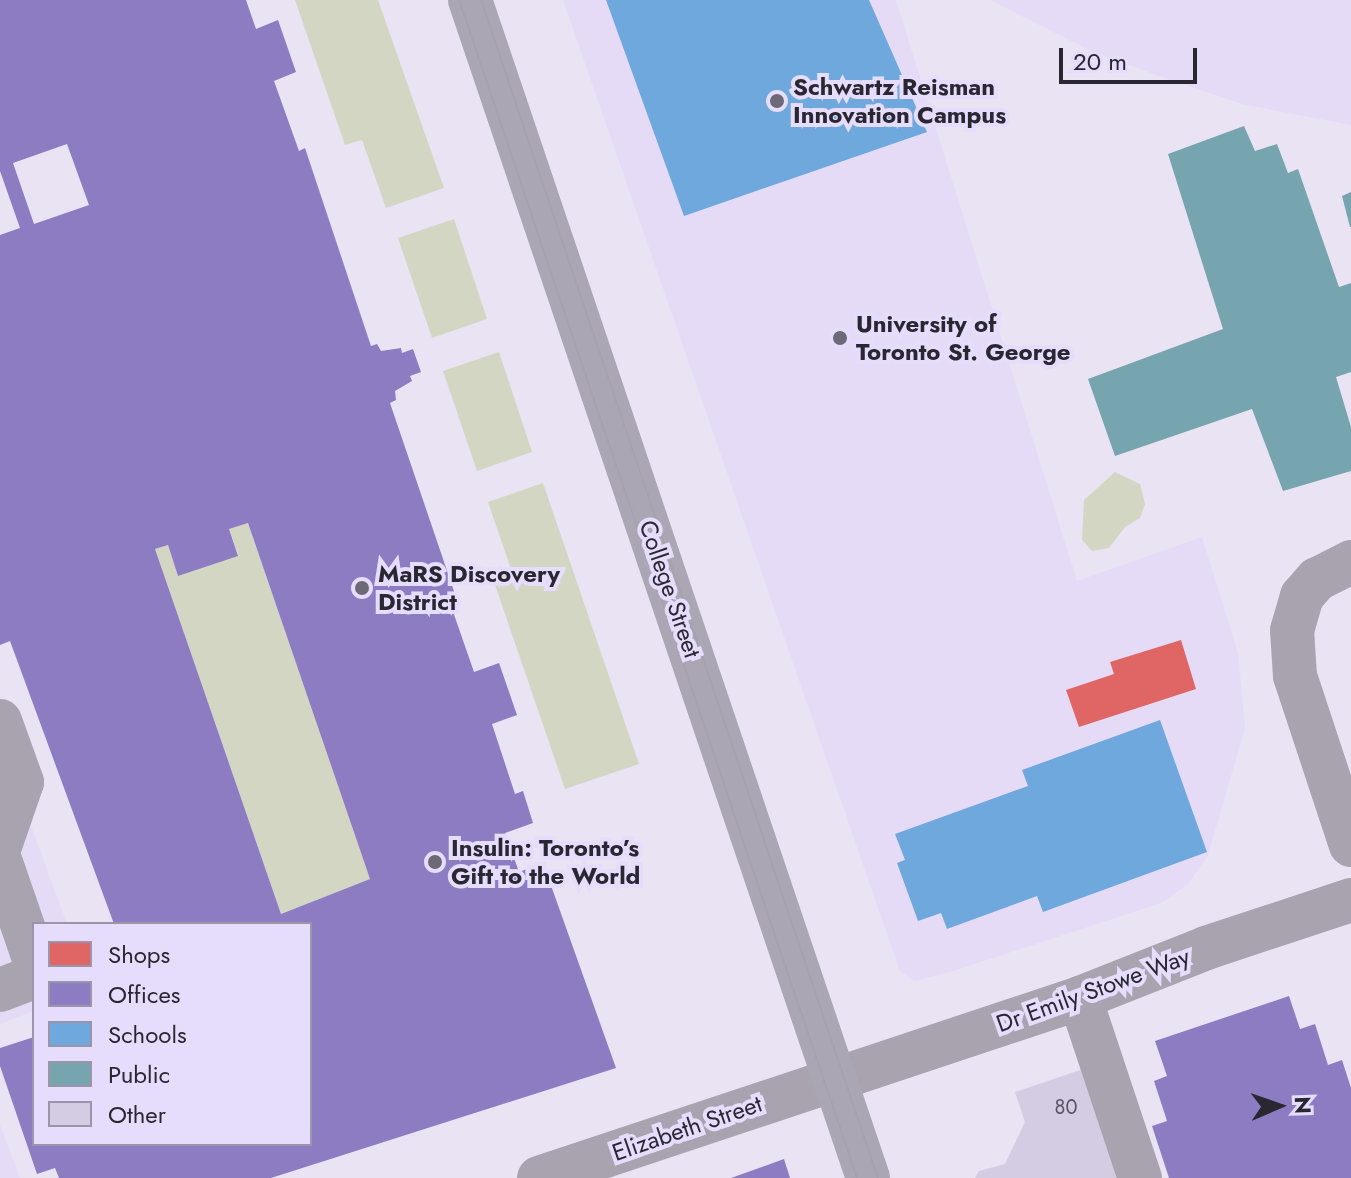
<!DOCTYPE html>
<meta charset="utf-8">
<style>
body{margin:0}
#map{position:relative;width:1351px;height:1178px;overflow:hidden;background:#e9e3f4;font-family:Jost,sans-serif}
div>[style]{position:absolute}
.built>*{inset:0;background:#e5dbf7}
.green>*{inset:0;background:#d4d6c4}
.shops>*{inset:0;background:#e06666}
.offices>*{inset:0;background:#8e7cc3}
.schools>*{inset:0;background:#6fa8dc}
.public>*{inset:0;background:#76a5af}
.building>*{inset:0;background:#d4cce2}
.minor>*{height:44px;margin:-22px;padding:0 22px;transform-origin:22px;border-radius:22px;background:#a8a3af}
.major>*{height:44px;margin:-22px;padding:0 22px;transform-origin:22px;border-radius:22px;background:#aba6b4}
.tram>*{height:2px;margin:-1px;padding:0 1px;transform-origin:1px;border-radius:1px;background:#a6a2ad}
.dots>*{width:22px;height:22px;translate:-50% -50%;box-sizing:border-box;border:4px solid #e6dcfb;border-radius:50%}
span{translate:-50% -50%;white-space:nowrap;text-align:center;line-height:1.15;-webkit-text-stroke:8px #e6dcfb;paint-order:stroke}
.number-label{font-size:20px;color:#575361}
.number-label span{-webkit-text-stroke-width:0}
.poi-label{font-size:24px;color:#2a2732;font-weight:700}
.left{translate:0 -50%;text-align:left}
.street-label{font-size:24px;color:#2a2732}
.legend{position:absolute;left:32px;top:922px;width:280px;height:224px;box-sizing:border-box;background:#e6dcfb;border:2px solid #9b94ab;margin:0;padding:10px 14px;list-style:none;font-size:24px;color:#2a2732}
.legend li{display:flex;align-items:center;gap:16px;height:40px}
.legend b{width:40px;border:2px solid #9b94ab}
.north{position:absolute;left:1239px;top:1066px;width:80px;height:80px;-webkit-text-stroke:6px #e6dcfb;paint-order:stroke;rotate:88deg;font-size:22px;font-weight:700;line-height:32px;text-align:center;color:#2a2732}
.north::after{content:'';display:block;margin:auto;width:28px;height:36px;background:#2a2732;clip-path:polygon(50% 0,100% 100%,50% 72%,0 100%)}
.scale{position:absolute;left:1059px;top:48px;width:138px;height:36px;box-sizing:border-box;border:4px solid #2a2732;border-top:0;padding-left:10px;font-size:24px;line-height:28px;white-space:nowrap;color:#2a2732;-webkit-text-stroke:6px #e6dcfb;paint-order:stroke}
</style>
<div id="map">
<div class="built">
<i style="clip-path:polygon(563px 0,896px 0,1077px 581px,1202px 537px,1238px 653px,1245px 728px,1208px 855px,1188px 884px,1161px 903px,950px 972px,914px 981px,900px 971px)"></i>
<i style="clip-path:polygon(990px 0,1351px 0,1351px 125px,1242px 104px,1162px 77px,1089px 50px)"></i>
<i style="clip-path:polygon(0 742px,67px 924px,34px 924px,34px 1011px,0 1024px)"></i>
<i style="clip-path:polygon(0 1125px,20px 1178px,0 1178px)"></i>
</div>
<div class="green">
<i style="clip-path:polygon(295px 0,378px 0,444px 188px,386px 208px,362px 140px,345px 145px)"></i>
<i style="clip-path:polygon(454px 219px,487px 319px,432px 338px,398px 238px)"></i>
<i style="clip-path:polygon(499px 352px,532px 452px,477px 471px,443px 371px)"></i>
<i style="clip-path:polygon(1115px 472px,1140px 484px,1145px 504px,1140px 518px,1125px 527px,1109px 548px,1092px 551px,1082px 540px,1084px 500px)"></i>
<i style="clip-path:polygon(543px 483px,639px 764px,565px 789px,492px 576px,511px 569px,488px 502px)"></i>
<i style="clip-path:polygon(248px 523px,370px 879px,281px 914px,155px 549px,168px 545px,178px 576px,238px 555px,229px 529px)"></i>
</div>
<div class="shops">
<i style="clip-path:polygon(1181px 640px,1196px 689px,1079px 727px,1066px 690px,1114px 674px,1110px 662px)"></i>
</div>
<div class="offices">
<i style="clip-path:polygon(evenodd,0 0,246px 0,256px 29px,278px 20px,296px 72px,274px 81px,299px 151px,305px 148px,371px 346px,377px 344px,381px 351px,401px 348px,402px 353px,413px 349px,421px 372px,410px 376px,412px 381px,395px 391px,396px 400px,390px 403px,457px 600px,450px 603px,474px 672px,499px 663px,517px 715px,492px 724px,515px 794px,523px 791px,533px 823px,505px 833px,519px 872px,543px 863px,616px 1068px,271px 1178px,59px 1178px,55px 1168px,37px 1174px,0 1066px,0 1048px,34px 1037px,34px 1144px,310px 1144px,310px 924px,114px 924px,10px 641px,0 645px,0 235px,20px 228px,0 171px,0 0,67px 144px,89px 205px,34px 224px,13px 163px,67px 144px,0 0,248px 523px,370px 879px,281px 914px,155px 549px,168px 545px,178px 576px,238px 556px,229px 529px,248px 523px)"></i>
<i style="clip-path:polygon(1289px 996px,1300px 1029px,1315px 1024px,1328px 1065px,1342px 1060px,1351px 1088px,1351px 1178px,1169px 1178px,1152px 1126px,1167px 1121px,1154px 1081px,1167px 1076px,1155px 1041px)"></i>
<i style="clip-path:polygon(784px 1159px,790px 1178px,731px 1178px)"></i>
</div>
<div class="schools">
<i style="clip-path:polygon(606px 0,869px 0,927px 132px,684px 216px)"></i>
<i style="clip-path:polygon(1160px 720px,1207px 852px,1043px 912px,1037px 896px,947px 929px,941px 913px,918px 921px,897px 863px,905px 860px,895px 834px,1028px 786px,1022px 770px)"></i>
</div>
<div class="public">
<i style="clip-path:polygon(1244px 126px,1255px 151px,1277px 144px,1288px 173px,1298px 169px,1339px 287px,1351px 283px,1351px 372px,1336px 377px,1351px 427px,1351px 471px,1283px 491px,1252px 409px,1115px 456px,1088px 379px,1223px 329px,1168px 154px)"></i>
<i style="clip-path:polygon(1351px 192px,1351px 227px,1350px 227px,1342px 196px)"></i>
</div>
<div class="building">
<i style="clip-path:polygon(1098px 1064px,1136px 1178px,975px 1178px,979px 1171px,1005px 1164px,1025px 1122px,1015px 1092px)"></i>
</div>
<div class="minor">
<i style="left:1351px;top:562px;width:38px;rotate:153deg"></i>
<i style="left:1317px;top:579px;width:23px;rotate:131deg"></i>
<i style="left:1302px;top:596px;width:35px;rotate:106deg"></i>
<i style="left:1292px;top:630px;width:46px;rotate:86.3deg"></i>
<i style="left:1295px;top:676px;width:178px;rotate:71.7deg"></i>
<i style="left:0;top:721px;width:65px;rotate:70.2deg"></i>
<i style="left:22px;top:782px;width:68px;rotate:109deg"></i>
<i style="left:0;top:860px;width:105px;rotate:71deg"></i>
<i style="left:0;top:990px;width:36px;rotate:-21deg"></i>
<i style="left:1080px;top:998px;width:190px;rotate:71.6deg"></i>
<i style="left:539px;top:1178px;width:570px;rotate:-18.4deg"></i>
<i style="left:1080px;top:998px;width:136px;rotate:-21.6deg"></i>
<i style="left:1206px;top:948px;width:153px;rotate:-18.3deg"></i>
</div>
<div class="major">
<i style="left:470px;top:0;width:1243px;rotate:71.33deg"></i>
</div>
<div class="tram">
<i style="left:459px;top:0;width:1243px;rotate:71.33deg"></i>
<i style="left:481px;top:0;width:1243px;rotate:71.38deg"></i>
</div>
<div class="dots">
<i style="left:777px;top:101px;background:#6d6976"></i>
<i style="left:840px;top:338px;background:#6d6976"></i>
<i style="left:362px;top:588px;background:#6d6976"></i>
<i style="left:435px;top:862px;background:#6d6976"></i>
</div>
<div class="number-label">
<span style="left:1066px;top:1107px">80</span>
</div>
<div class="poi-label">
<span class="left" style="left:793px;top:101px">Schwartz Reisman<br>Innovation Campus</span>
<span class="left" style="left:856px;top:338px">University of<br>Toronto St. George</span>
<span class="left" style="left:378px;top:588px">MaRS Discovery<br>District</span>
<span class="left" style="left:451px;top:862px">Insulin: Toronto’s<br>Gift to the World</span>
</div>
<div class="street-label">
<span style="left:670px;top:589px;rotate:71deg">College Street</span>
<span style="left:1093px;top:990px;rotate:-20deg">Dr Emily Stowe Way</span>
<span style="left:687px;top:1128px;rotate:-19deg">Elizabeth Street</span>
</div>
<ul class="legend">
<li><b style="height:22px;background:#e06666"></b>Shops</li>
<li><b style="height:22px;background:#8e7cc3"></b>Offices</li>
<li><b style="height:22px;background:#6fa8dc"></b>Schools</li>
<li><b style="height:22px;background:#76a5af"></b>Public</li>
<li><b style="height:22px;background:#d4cce2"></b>Other</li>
</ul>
<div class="north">N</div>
<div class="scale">20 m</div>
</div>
